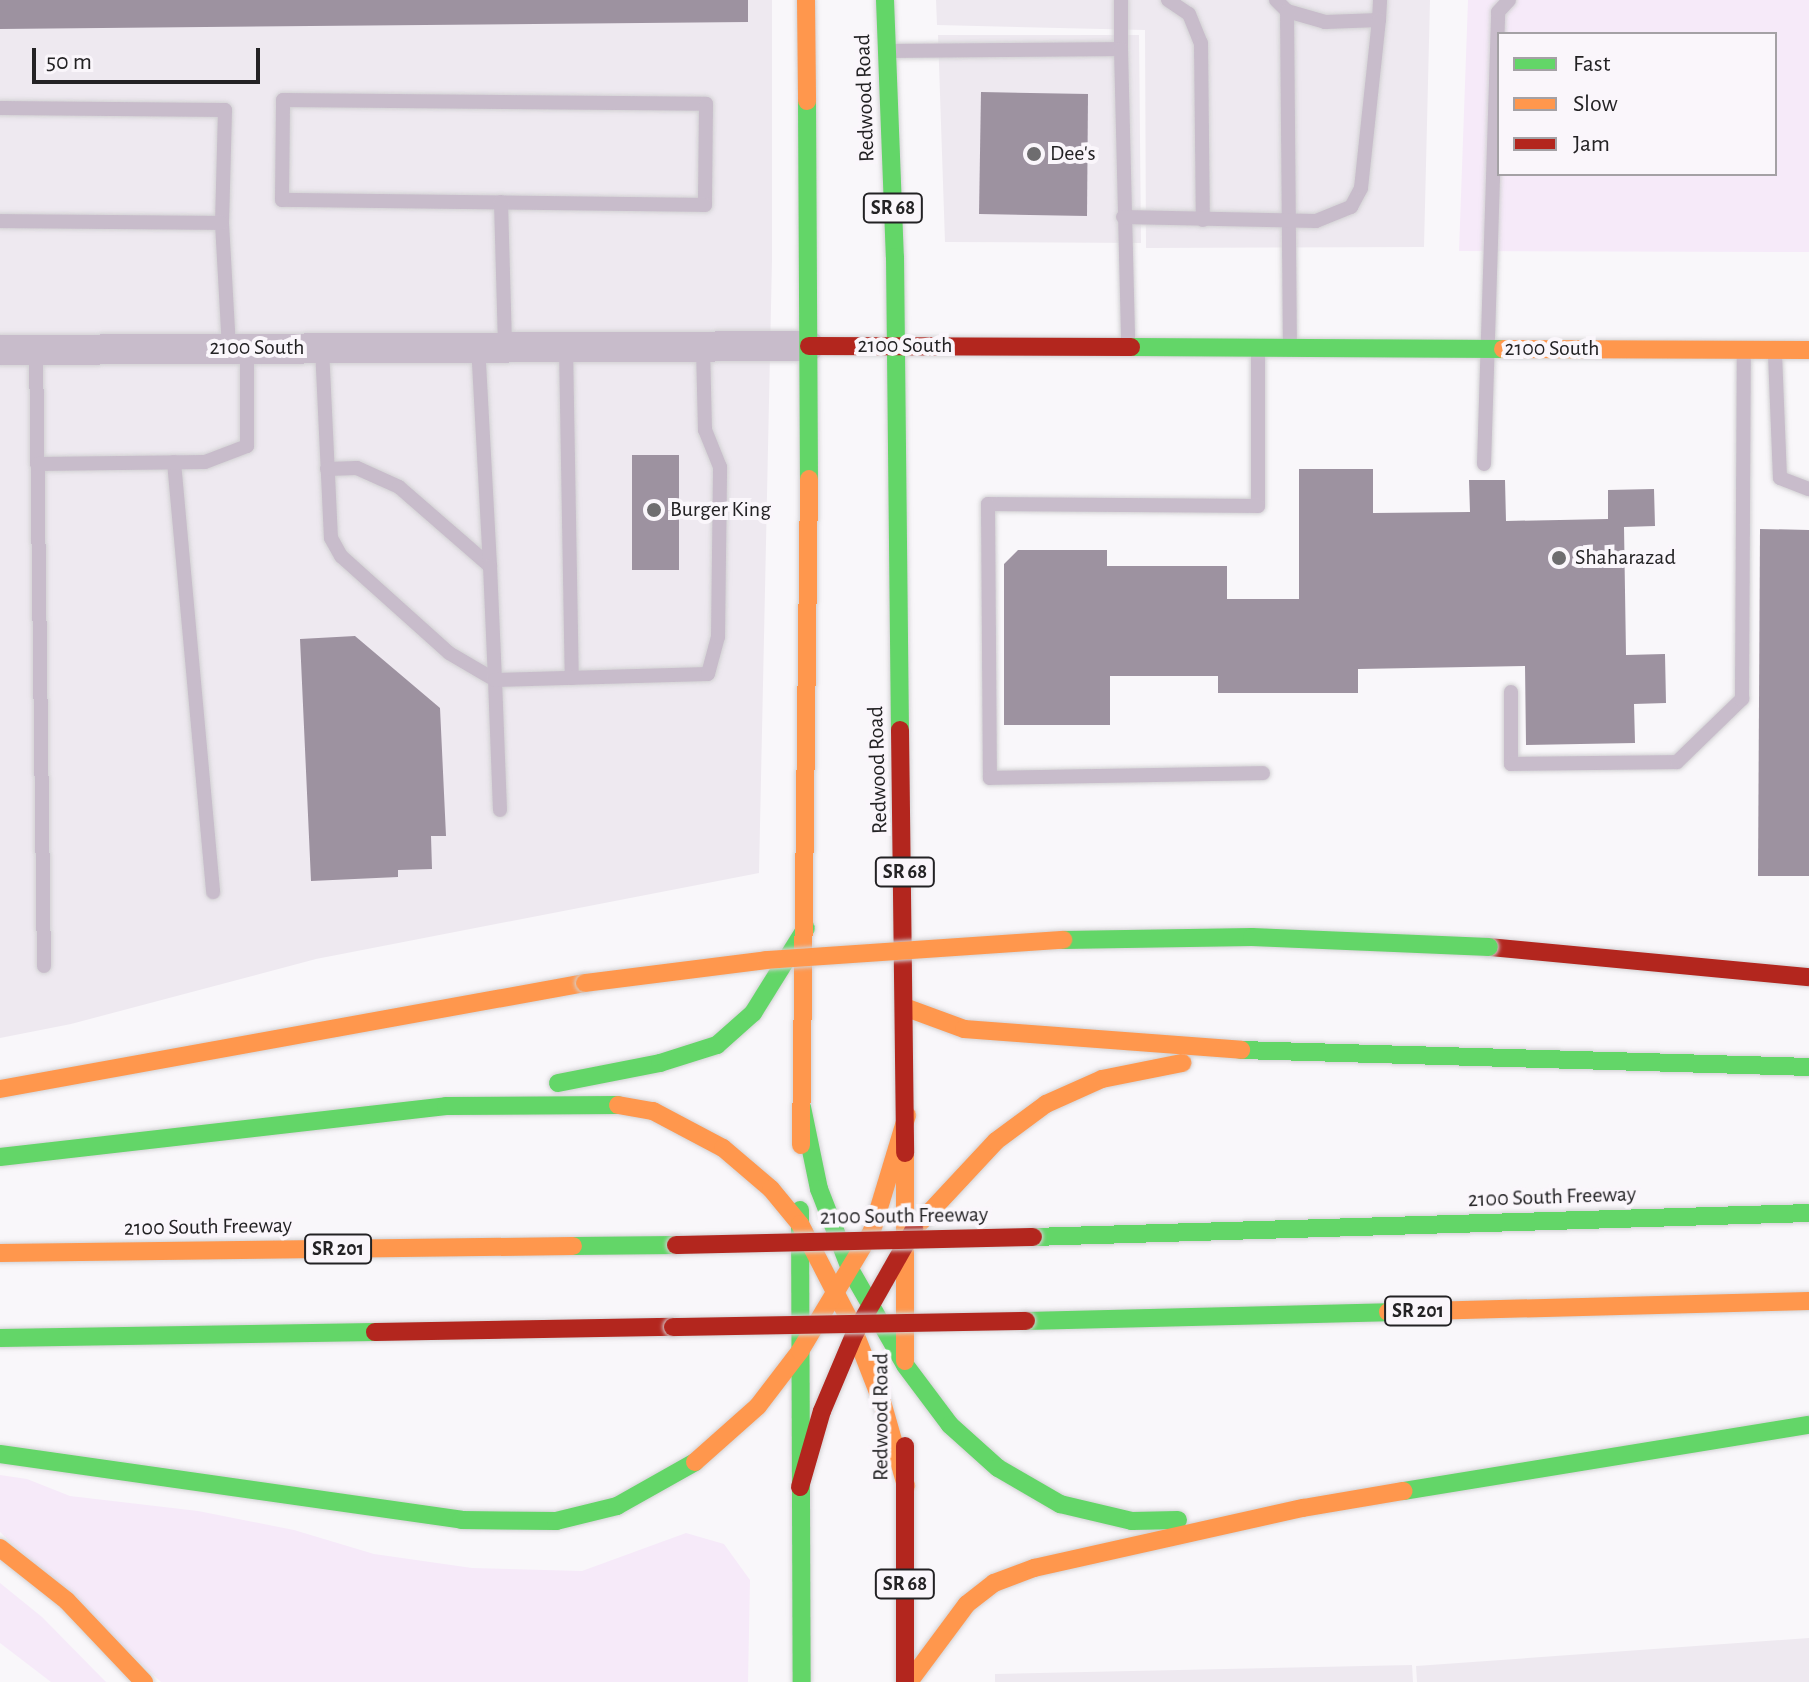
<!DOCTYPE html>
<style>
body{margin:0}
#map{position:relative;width:1809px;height:1682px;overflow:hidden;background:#f9f7fa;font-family:"Alegreya Sans",sans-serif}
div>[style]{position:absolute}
.built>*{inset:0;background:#eee9f0}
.green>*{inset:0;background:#f6eaf9}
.building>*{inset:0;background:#9d92a0}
.roads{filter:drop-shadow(0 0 2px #d2d1d3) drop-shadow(0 0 2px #d2d1d3)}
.lane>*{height:14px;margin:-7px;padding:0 7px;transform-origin:7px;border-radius:7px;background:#c8bccb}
.street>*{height:30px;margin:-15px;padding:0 15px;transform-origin:15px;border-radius:15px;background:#c8bccb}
.fast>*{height:18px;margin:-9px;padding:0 9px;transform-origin:9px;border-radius:9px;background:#63d668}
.slow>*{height:18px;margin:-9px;padding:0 9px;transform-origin:9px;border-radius:9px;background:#ff974d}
.jam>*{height:18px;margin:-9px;padding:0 9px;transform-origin:9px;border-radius:9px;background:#b3261e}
.bridges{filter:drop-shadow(0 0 2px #d2d1d3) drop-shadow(0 0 2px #d2d1d3)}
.fast-bridge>*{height:18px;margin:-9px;padding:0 9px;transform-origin:9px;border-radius:9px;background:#63d668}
.slow-bridge>*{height:18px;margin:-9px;padding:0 9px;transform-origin:9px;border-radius:9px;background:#ff974d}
.jam-bridge>*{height:18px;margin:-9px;padding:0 9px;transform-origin:9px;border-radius:9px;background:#b3261e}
.dots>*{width:22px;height:22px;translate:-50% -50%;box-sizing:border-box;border:4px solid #faf6fb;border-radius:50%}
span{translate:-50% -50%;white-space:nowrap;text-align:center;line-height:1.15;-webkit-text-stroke:8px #faf6fb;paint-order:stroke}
.shield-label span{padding:2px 6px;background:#faf6fb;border:2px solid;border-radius:6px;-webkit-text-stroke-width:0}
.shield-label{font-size:20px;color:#232224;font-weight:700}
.street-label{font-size:22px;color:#232224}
.poi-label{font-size:22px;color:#232224}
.left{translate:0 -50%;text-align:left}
.legend{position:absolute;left:1497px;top:32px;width:280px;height:144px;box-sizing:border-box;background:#faf6fb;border:2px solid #a4a1a5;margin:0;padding:10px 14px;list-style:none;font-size:24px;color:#232224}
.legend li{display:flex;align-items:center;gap:16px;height:40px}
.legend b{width:40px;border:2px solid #a4a1a5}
.scale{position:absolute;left:32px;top:48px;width:228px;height:36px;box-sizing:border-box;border:4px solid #232224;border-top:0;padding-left:10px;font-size:24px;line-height:28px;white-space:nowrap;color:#232224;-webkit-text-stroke:6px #faf6fb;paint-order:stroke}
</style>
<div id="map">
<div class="built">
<i style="clip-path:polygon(0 0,772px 0,772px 260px,759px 873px,316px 959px,71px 1024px,0 1038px)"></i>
<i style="clip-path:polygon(936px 0,1430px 0,1424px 247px,1146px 248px,1145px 30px,937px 25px)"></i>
<i style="clip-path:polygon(938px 35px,1139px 35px,1141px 243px,945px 242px)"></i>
<i style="clip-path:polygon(1809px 1638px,1809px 1682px,1417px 1682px,1416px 1666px)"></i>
<i style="clip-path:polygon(1412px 1665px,1413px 1682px,995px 1682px,995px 1674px)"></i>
</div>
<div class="green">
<i style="clip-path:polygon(evenodd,1468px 0,1809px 0,1809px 252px,1459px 251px,1468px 0,1499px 34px,1775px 34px,1775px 174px,1499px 174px,1499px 34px)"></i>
<i style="clip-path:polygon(0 1475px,27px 1479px,70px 1496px,198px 1511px,294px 1530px,374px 1554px,472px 1568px,582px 1571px,686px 1533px,724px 1544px,750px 1580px,748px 1682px,161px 1682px,0 1532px)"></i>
<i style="clip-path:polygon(0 1583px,42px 1617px,106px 1682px,51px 1682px,0 1643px)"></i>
</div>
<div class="building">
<i style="clip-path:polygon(0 0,748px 0,748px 22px,0 29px)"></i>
<i style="clip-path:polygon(981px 92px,1088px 94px,1087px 216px,979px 214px)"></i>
<i style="clip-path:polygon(632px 455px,679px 455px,679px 570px,632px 570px)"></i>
<i style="clip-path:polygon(1299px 469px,1373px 469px,1373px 513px,1470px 512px,1469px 480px,1505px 480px,1506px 521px,1608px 519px,1608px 490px,1654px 489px,1655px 526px,1624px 527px,1626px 655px,1665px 654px,1666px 703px,1634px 704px,1635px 743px,1526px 745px,1525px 666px,1358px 669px,1358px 693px,1218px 693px,1218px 676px,1110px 676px,1110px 725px,1004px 725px,1004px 564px,1018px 550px,1107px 550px,1107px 566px,1227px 566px,1227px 599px,1299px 599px)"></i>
<i style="clip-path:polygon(1760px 529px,1809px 530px,1809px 876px,1758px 876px)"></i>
<i style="clip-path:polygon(355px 636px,440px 708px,446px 836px,431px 836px,432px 869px,398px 870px,398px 877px,311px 881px,300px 639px)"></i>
</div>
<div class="roads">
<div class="lane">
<i style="left:1121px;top:0;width:49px;rotate:90deg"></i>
<i style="left:1168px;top:0;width:25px;rotate:34deg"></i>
<i style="left:1189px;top:14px;width:31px;rotate:68deg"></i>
<i style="left:1201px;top:43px;width:177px;rotate:89.4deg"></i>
<i style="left:1276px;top:0;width:16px;rotate:45deg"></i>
<i style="left:1287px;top:11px;width:40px;rotate:16deg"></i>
<i style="left:1325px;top:22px;width:54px;rotate:-2.1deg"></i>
<i style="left:1379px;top:20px;width:20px;rotate:-87deg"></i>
<i style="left:1287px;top:11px;width:335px;rotate:89.5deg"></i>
<i style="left:890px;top:51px;width:231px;rotate:-0.5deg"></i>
<i style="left:1121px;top:49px;width:296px;rotate:88.6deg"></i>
<i style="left:283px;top:100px;width:423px;rotate:0.5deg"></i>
<i style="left:706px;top:104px;width:101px;rotate:90.6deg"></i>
<i style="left:705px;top:205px;width:423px;rotate:-179.3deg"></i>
<i style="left:282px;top:200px;width:100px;rotate:-89.4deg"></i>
<i style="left:0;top:108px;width:225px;rotate:0.5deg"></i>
<i style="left:225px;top:110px;width:113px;rotate:91.5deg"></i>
<i style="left:222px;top:223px;width:125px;rotate:86.8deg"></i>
<i style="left:501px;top:202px;width:145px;rotate:88.4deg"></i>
<i style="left:1123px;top:217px;width:193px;rotate:1.2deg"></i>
<i style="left:1316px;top:221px;width:38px;rotate:-22deg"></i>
<i style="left:1351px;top:207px;width:21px;rotate:-62deg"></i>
<i style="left:1361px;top:188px;width:169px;rotate:-83.9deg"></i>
<i style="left:0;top:221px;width:222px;rotate:0.5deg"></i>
<i style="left:566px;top:347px;width:331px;rotate:89deg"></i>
<i style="left:322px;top:348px;width:190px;rotate:87.3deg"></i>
<i style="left:331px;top:538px;width:21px;rotate:61deg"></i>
<i style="left:341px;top:556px;width:145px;rotate:41.9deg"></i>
<i style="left:449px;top:653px;width:53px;rotate:30.4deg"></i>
<i style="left:495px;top:680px;width:130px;rotate:87.8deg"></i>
<i style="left:36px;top:349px;width:617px;rotate:89.26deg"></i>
<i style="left:1258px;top:351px;width:155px;rotate:90deg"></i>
<i style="left:1258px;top:506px;width:270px;rotate:-179.6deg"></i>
<i style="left:988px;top:504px;width:274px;rotate:89.6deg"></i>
<i style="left:990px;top:778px;width:273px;rotate:-1deg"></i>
<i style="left:1775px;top:354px;width:124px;rotate:87.7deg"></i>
<i style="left:1780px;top:478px;width:31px;rotate:21deg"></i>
<i style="left:174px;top:462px;width:432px;rotate:84.8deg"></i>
<i style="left:37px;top:464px;width:168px;rotate:-0.7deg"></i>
<i style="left:205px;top:462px;width:45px;rotate:-20.9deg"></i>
<i style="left:247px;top:446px;width:98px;rotate:-90deg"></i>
<i style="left:1484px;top:464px;width:452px;rotate:-88.2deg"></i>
<i style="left:1498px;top:12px;width:16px;rotate:-47deg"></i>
<i style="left:327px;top:469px;width:30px;rotate:-2deg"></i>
<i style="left:357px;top:468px;width:46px;rotate:24.3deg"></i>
<i style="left:399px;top:487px;width:121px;rotate:41deg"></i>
<i style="left:490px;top:566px;width:219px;rotate:-93.1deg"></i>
<i style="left:490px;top:566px;width:114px;rotate:87.5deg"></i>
<i style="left:495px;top:680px;width:213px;rotate:-1.6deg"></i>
<i style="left:708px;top:674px;width:38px;rotate:-75deg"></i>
<i style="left:718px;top:637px;width:170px;rotate:-89.3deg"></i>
<i style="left:720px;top:467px;width:40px;rotate:-112deg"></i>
<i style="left:705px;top:430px;width:84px;rotate:-91.4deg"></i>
<i style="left:1511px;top:692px;width:72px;rotate:90deg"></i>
<i style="left:1511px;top:764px;width:166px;rotate:-0.7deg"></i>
<i style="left:1677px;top:762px;width:91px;rotate:-44.1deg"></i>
<i style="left:1742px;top:699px;width:345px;rotate:-89.7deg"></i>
</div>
<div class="street">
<i style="left:0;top:350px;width:809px;rotate:-0.28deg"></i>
</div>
<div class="fast">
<i style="left:885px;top:0;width:257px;rotate:87.8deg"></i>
<i style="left:895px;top:257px;width:473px;rotate:89.4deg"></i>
<i style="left:807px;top:101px;width:378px;rotate:89.7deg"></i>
<i style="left:1131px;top:347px;width:372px;rotate:0.3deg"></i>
<i style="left:1241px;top:1050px;width:568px;rotate:1.71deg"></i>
<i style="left:558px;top:1083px;width:104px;rotate:-11.1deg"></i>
<i style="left:660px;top:1063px;width:60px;rotate:-17.5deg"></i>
<i style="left:717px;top:1045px;width:48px;rotate:-41.6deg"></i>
<i style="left:753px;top:1013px;width:100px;rotate:-58.1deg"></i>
<i style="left:802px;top:1107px;width:84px;rotate:78.3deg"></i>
<i style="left:819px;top:1189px;width:88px;rotate:68.7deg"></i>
<i style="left:851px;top:1271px;width:108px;rotate:60.1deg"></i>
<i style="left:905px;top:1365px;width:75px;rotate:53.1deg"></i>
<i style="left:950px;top:1425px;width:64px;rotate:41.9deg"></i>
<i style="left:998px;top:1468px;width:72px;rotate:30.1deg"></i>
<i style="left:1060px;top:1504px;width:74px;rotate:13.3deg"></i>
<i style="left:1132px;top:1521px;width:46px;rotate:-1.2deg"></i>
<i style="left:0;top:1157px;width:449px;rotate:-6.5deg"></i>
<i style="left:446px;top:1106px;width:172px;rotate:-0.3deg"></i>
<i style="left:800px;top:1210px;width:472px;rotate:89.8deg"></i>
<i style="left:1033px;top:1237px;width:776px;rotate:-1.77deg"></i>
<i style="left:573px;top:1246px;width:103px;rotate:-0.6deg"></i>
<i style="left:1026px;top:1321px;width:362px;rotate:-1.4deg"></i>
<i style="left:0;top:1338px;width:375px;rotate:-0.9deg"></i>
<i style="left:0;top:1454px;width:466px;rotate:8.1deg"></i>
<i style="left:461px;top:1520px;width:95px;rotate:0.6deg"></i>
<i style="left:556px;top:1521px;width:63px;rotate:-13.8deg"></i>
<i style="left:617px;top:1506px;width:90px;rotate:-29.4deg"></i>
<i style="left:1404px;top:1491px;width:410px;rotate:-9.3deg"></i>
</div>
<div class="slow">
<i style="left:806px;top:0;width:101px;rotate:89.4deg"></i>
<i style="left:1503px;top:349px;width:306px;rotate:0.2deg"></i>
<i style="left:907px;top:1008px;width:61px;rotate:20.2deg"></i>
<i style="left:964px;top:1029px;width:278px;rotate:4.3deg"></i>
<i style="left:0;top:1089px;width:595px;rotate:-10.27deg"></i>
<i style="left:618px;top:1105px;width:36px;rotate:10deg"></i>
<i style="left:653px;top:1111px;width:79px;rotate:27.9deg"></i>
<i style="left:723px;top:1148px;width:63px;rotate:40.5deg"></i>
<i style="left:771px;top:1189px;width:45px;rotate:50.4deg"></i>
<i style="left:800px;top:1224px;width:111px;rotate:62.7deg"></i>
<i style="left:851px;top:1323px;width:88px;rotate:68.7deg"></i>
<i style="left:883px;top:1405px;width:84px;rotate:74.1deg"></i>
<i style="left:801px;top:1145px;width:666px;rotate:-89.31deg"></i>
<i style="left:914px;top:1229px;width:120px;rotate:-47deg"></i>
<i style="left:996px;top:1141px;width:62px;rotate:-36.5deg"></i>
<i style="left:1046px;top:1104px;width:61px;rotate:-24.1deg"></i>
<i style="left:1102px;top:1079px;width:82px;rotate:-11.3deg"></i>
<i style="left:0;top:1253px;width:573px;rotate:-0.7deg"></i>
<i style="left:1388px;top:1312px;width:421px;rotate:-1.5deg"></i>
<i style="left:905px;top:1361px;width:208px;rotate:-90deg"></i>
<i style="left:695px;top:1462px;width:84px;rotate:-41.6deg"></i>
<i style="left:758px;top:1406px;width:69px;rotate:-52.6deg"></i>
<i style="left:800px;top:1351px;width:140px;rotate:-59deg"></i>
<i style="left:872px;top:1231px;width:121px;rotate:-73.2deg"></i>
<i style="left:0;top:1548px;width:85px;rotate:38.3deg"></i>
<i style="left:67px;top:1601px;width:112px;rotate:46.5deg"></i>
<i style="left:909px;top:1682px;width:97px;rotate:-53.4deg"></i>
<i style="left:967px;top:1604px;width:34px;rotate:-38deg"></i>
<i style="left:994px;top:1583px;width:43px;rotate:-20.6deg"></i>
<i style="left:1034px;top:1568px;width:276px;rotate:-12.6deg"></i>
<i style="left:1303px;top:1508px;width:102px;rotate:-9.6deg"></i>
</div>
<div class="jam">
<i style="left:809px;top:346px;width:322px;rotate:0.2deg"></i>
<i style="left:900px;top:730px;width:423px;rotate:89.3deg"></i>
<i style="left:1489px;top:947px;width:321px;rotate:5.4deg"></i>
<i style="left:375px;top:1332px;width:298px;rotate:-1deg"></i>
<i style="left:905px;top:1446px;width:236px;rotate:90deg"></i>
<i style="left:800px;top:1487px;width:79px;rotate:-73.9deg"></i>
<i style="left:822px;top:1411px;width:85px;rotate:-67.1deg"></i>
<i style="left:855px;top:1333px;width:120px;rotate:-60.4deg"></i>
</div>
</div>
<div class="bridges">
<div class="fast-bridge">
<i style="left:1063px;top:940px;width:189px;rotate:-0.9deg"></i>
<i style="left:1252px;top:937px;width:237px;rotate:2.4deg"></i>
</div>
<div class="slow-bridge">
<i style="left:585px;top:983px;width:182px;rotate:-7.2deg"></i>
<i style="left:766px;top:960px;width:298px;rotate:-3.9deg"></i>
</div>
<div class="jam-bridge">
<i style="left:676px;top:1245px;width:357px;rotate:-1.3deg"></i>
<i style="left:673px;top:1327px;width:353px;rotate:-1deg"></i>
</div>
</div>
<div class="dots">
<i style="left:1034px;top:154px;background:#6e6d6f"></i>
<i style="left:654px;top:510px;background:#6e6d6f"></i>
<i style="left:1559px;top:558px;background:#6e6d6f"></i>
</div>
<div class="shield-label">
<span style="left:893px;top:208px">SR 68</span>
<span style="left:905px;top:872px">SR 68</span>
<span style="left:338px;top:1249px">SR 201</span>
<span style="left:1418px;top:1311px">SR 201</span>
<span style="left:905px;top:1584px">SR 68</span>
</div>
<div class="street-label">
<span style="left:865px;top:98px;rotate:-92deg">Redwood Road</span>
<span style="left:905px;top:346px">2100 South</span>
<span style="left:257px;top:348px">2100 South</span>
<span style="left:1552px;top:349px">2100 South</span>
<span style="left:878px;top:770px;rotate:-92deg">Redwood Road</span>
<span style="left:1552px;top:1197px;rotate:-2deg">2100 South Freeway</span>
<span style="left:904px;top:1216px;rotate:-1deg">2100 South Freeway</span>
<span style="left:208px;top:1227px;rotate:-1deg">2100 South Freeway</span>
<span style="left:881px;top:1417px;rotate:-90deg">Redwood Road</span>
</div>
<div class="poi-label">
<span class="left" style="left:1050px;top:154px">Dee's</span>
<span class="left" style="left:670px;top:510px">Burger King</span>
<span class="left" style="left:1575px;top:558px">Shaharazad</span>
</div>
<ul class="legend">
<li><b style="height:10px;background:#63d668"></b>Fast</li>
<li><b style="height:10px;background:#ff974d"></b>Slow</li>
<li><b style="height:10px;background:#b3261e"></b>Jam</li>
</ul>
<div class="scale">50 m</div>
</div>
